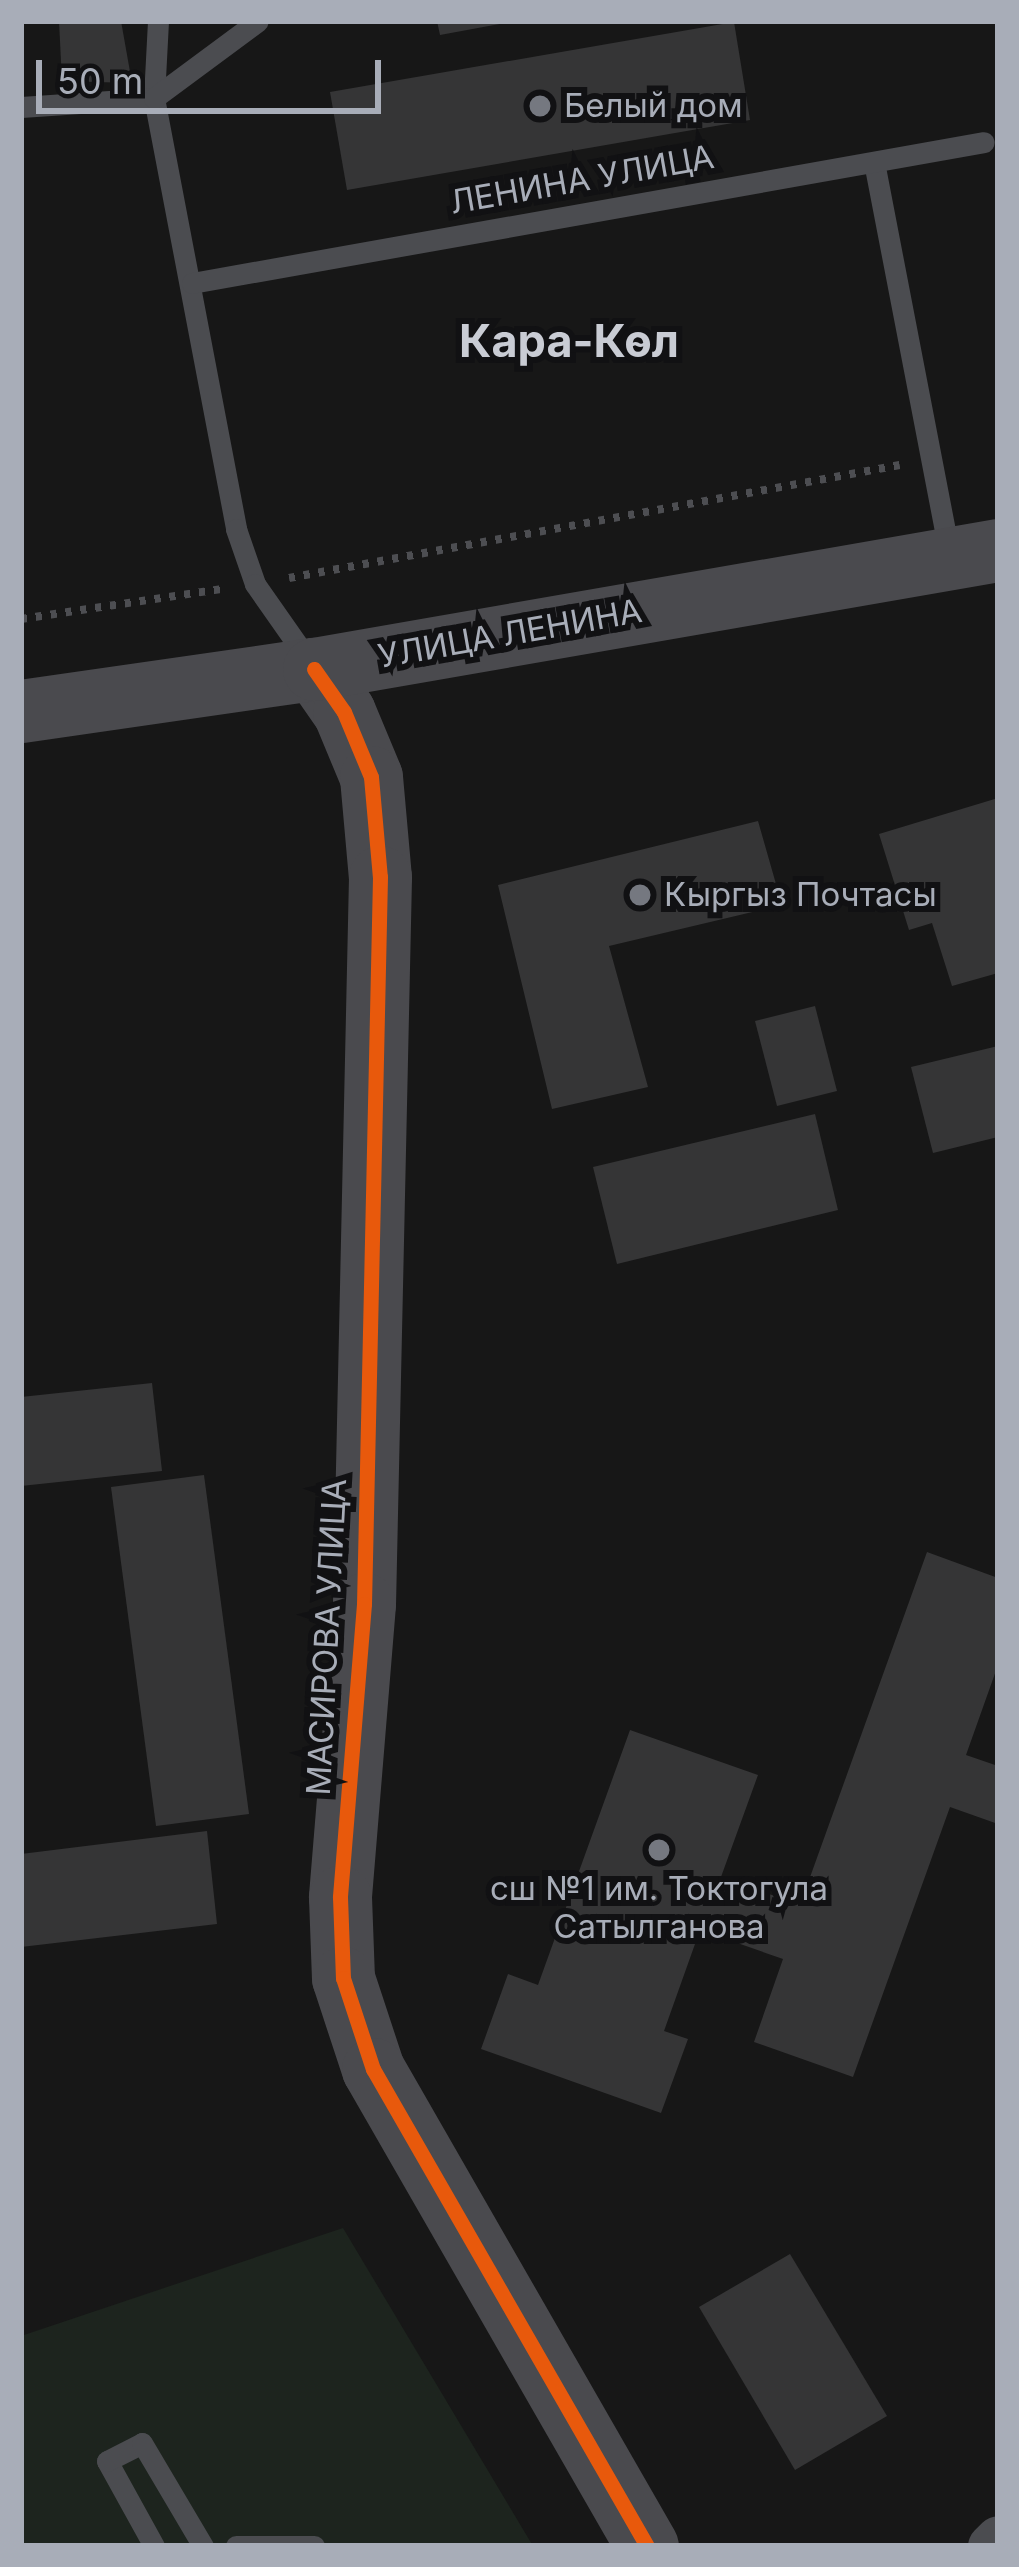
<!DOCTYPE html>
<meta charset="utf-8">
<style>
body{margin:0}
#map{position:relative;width:1019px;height:2567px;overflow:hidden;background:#171717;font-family:Inter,sans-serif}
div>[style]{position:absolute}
.green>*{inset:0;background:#1d241e}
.building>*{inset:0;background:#353536}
.path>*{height:8px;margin-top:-4px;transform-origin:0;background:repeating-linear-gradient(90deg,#4d4e52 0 6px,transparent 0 15px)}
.lane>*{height:21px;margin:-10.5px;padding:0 10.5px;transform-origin:10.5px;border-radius:10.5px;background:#4b4c50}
.street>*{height:45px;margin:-22.5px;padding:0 22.5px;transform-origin:22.5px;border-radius:22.5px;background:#4b4c50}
.secondary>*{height:63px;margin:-31.5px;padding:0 31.5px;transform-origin:31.5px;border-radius:31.5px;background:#4a4a4e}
.cycleway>*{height:15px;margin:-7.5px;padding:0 7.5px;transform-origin:7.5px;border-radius:7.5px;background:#e8590c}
.dots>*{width:33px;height:33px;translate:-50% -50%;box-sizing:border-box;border:6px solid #111113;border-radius:50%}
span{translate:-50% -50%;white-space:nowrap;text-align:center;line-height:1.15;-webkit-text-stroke:12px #111113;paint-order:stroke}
.poi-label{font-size:33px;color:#a8adb8}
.left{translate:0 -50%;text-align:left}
.street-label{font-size:33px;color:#a8adb8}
.district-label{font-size:45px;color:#c9ccd4;font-weight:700}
.frame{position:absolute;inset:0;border:24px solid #a8adb8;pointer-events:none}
.scale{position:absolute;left:36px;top:60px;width:345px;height:54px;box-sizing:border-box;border:6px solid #a8adb8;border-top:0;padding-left:15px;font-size:36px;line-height:42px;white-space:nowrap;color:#a8adb8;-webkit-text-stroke:9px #111113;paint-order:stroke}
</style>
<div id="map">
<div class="green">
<i style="clip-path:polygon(343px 2228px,533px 2546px,21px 2546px,21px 2336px)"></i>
</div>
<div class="building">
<i style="clip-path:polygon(59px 21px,121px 21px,132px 83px,62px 81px)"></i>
<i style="clip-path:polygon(437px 21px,505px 21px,505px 23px,440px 35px)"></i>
<i style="clip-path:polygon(734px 22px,750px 120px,347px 190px,330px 92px)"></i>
<i style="clip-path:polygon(998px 798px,998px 973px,952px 986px,932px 923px,909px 930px,879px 834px)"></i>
<i style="clip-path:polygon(758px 821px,782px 905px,609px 946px,648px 1087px,552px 1109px,498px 885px)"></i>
<i style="clip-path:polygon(815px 1006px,837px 1091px,777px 1106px,755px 1021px)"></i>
<i style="clip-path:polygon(998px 1046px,998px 1137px,933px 1153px,911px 1067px)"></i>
<i style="clip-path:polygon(815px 1114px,838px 1210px,617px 1264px,593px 1167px)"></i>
<i style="clip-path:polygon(152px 1383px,162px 1471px,21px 1486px,21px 1397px)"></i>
<i style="clip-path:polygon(204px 1475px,249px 1814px,156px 1826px,111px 1487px)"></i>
<i style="clip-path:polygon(927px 1552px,998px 1578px,998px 1665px,966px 1755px,998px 1766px,998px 1824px,950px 1807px,853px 2077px,754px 2042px,783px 1959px,700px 1930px,664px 2031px,688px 2039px,661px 2113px,481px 2049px,508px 1974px,538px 1985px,630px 1730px,758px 1775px,721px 1877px,800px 1905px)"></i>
<i style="clip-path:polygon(207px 1831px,217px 1924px,21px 1947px,21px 1854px)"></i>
<i style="clip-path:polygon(790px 2254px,887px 2416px,795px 2470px,699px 2307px)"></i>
</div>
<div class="path">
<i style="left:289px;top:578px;width:621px;rotate:-10.48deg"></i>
<i style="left:21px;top:619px;width:202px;rotate:-8.5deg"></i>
</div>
<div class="lane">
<i style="left:158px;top:21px;width:77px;rotate:93deg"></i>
<i style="left:154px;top:98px;width:439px;rotate:79.2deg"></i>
<i style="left:236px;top:529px;width:58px;rotate:70.9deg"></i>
<i style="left:255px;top:584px;width:98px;rotate:55deg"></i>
<i style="left:21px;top:107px;width:133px;rotate:-3.9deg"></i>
<i style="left:154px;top:98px;width:129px;rotate:-36.5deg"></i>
<i style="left:874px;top:162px;width:401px;rotate:79.1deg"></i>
<i style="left:192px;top:283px;width:804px;rotate:-10.09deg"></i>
<i style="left:154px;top:2546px;width:97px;rotate:-118.9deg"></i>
<i style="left:107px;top:2461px;width:39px;rotate:-27deg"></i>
<i style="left:142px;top:2443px;width:120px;rotate:59.4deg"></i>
<i style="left:236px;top:2546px;width:78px"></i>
</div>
<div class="street">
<i style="left:990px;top:2546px;width:11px;rotate:-45deg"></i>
</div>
<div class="secondary">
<i style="left:314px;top:669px;width:52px;rotate:55.1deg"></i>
<i style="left:344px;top:712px;width:70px;rotate:67.4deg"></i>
<i style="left:371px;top:777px;width:100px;rotate:84.9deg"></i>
<i style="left:380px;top:877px;width:727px;rotate:91.26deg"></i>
<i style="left:364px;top:1604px;width:294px;rotate:94.7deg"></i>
<i style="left:340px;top:1897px;width:81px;rotate:87.9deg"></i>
<i style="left:343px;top:1978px;width:96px;rotate:71.8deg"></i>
<i style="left:373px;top:2069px;width:550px;rotate:60.13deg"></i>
<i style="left:21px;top:711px;width:296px;rotate:-8.2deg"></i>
<i style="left:314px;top:669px;width:694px;rotate:-9.87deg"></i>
</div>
<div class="cycleway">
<i style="left:314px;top:669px;width:52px;rotate:55.1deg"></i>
<i style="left:344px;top:712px;width:70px;rotate:67.4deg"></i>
<i style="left:371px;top:777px;width:100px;rotate:84.9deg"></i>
<i style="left:380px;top:877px;width:727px;rotate:91.26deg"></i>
<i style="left:364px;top:1604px;width:294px;rotate:94.7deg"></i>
<i style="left:340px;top:1897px;width:81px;rotate:87.9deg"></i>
<i style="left:343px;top:1978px;width:96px;rotate:71.8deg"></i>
<i style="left:373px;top:2069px;width:550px;rotate:60.13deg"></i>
</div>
<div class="dots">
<i style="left:540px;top:106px;background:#757880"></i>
<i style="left:640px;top:895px;background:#757880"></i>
<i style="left:659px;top:1850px;background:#757880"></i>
</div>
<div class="poi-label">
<span class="left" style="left:564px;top:106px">Белый дом</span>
<span class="left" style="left:664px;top:895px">Кыргыз Почтасы</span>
<span style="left:659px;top:1908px">сш №1 им. Токтогула<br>Сатылганова</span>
</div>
<div class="street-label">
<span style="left:582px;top:180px;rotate:-10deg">ЛЕНИНА УЛИЦА</span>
<span style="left:510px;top:634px;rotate:-10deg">УЛИЦА ЛЕНИНА</span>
<span style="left:327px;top:1637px;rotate:-87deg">МАСИРОВА УЛИЦА</span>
</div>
<div class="district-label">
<span style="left:569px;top:341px">Кара-Көл</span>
</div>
<div class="frame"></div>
<div class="scale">50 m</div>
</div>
